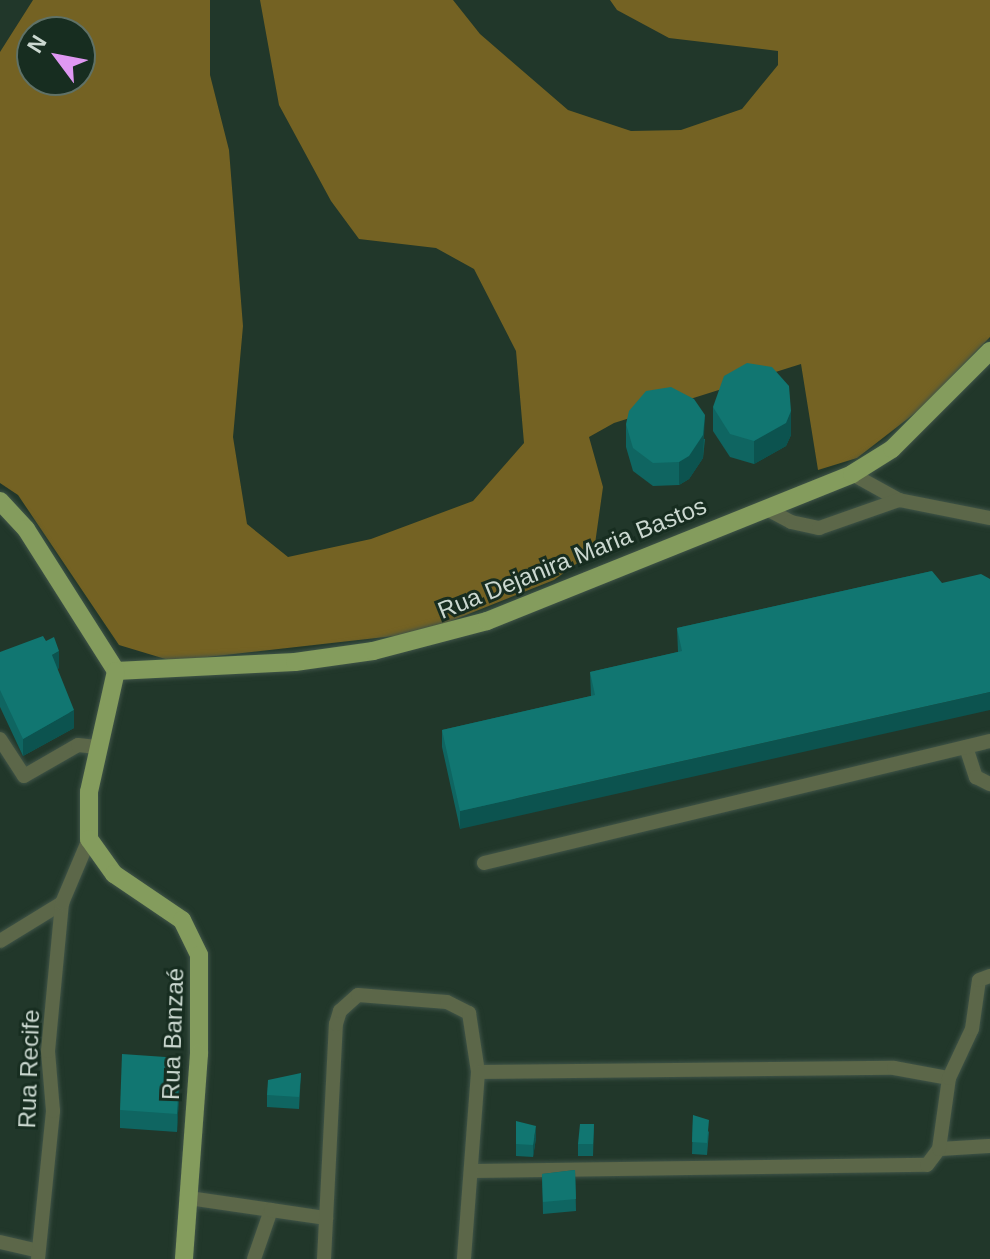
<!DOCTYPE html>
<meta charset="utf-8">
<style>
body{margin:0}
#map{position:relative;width:990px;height:1259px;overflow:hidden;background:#21372a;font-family:Helvetica,sans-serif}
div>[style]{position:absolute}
.forest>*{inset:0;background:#746223}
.roads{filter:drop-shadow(0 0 2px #405448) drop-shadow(0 0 2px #405448)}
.minor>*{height:14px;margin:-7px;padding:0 7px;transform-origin:7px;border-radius:7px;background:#5c6749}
.major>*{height:18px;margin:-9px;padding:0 9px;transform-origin:9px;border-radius:9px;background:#849c5d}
.wall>*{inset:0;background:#0f6561}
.shaded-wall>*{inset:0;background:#0c534f}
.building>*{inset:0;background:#117671}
span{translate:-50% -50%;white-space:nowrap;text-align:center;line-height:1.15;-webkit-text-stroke:6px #172d20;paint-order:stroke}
.street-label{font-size:24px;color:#cbd8d0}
.north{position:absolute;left:16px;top:16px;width:80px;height:80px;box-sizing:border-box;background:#172d20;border:2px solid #5f7166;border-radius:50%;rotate:302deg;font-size:22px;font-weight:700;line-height:32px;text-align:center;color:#cbd8d0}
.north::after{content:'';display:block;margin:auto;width:28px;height:36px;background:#df98f2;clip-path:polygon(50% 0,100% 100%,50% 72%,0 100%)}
</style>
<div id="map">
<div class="forest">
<i style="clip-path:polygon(evenodd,33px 0,210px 0,210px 75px,229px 150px,243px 326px,233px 437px,247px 524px,288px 557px,371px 539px,473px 501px,524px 443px,516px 351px,474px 269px,436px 248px,359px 239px,331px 201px,279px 105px,260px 0,453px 0,480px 34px,568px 110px,631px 131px,681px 130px,742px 109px,778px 65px,778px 51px,669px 38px,617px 10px,610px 0,990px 0,990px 337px,919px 410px,857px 458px,818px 470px,801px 364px,614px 423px,589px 437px,603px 487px,594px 551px,554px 580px,421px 633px,172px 661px,119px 645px,18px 495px,0 483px,0 52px,33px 0,32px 32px,80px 32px,80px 80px,32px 80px,32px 32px)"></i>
</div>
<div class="roads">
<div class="minor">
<i style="left:852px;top:474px;width:54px;rotate:29deg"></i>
<i style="left:899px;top:500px;width:93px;rotate:11.2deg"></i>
<i style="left:765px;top:508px;width:30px;rotate:28deg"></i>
<i style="left:791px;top:522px;width:29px;rotate:12deg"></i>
<i style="left:819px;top:528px;width:85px;rotate:-19.3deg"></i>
<i style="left:0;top:739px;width:44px;rotate:57deg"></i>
<i style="left:24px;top:776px;width:62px;rotate:-29.9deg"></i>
<i style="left:78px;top:745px;width:19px;rotate:6deg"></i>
<i style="left:966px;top:747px;width:32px;rotate:72deg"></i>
<i style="left:976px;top:777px;width:16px;rotate:27deg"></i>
<i style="left:484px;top:863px;width:520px;rotate:-13.56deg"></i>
<i style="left:0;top:941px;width:73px;rotate:-31.5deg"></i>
<i style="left:478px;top:1072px;width:416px;rotate:-0.6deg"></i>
<i style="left:894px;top:1068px;width:56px;rotate:10.3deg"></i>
<i style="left:939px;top:1149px;width:51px;rotate:-3.4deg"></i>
<i style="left:474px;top:1171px;width:453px;rotate:-0.8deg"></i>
<i style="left:927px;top:1165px;width:20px;rotate:-53deg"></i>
<i style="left:939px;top:1149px;width:72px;rotate:-82deg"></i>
<i style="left:949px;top:1078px;width:54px;rotate:-64.9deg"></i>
<i style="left:972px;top:1029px;width:49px;rotate:-81.9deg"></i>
<i style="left:979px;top:980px;width:12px;rotate:-20deg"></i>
<i style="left:189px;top:1198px;width:83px;rotate:8.3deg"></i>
<i style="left:0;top:1242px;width:39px;rotate:13deg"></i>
<i style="left:38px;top:1259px;width:149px;rotate:-84.2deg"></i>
<i style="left:53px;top:1111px;width:60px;rotate:-94.8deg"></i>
<i style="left:48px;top:1051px;width:149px;rotate:-84.6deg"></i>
<i style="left:62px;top:903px;width:69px;rotate:-67.1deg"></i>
<i style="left:254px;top:1259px;width:52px;rotate:-70.9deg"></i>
<i style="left:271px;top:1210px;width:56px;rotate:8.3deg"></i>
<i style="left:324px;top:1259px;width:235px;rotate:-87.1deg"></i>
<i style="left:336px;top:1024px;width:14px;rotate:-73deg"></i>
<i style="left:340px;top:1011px;width:24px;rotate:-42deg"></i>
<i style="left:358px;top:995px;width:89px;rotate:4.5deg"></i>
<i style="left:447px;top:1002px;width:25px;rotate:27deg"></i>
<i style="left:469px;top:1013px;width:60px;rotate:81.3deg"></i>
<i style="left:478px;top:1072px;width:188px;rotate:94.3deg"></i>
</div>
<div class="major">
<i style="left:0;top:501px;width:38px;rotate:47deg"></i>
<i style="left:26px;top:529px;width:168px;rotate:57.6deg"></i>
<i style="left:116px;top:671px;width:179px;rotate:-2.9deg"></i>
<i style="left:295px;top:662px;width:79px;rotate:-8deg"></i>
<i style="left:373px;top:651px;width:118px;rotate:-14.7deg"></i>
<i style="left:487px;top:621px;width:393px;rotate:-21.9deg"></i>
<i style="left:852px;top:474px;width:47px;rotate:-32deg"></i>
<i style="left:892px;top:449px;width:139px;rotate:-45deg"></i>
<i style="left:116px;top:671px;width:124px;rotate:102.6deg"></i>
<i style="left:89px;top:792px;width:47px;rotate:90deg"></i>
<i style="left:89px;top:839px;width:43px;rotate:54.5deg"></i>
<i style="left:114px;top:874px;width:82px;rotate:34.1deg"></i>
<i style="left:182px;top:920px;width:39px;rotate:64deg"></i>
<i style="left:199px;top:955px;width:99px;rotate:90deg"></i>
<i style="left:199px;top:1054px;width:206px;rotate:94.2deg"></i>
</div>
</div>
<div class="wall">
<i style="clip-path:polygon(713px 407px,791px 435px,786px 446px,754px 464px,730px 457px,713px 431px)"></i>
<i style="clip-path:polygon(626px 424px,705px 439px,703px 458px,689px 479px,679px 485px,653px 486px,633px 471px,626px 447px)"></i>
<i style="clip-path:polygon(932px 571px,460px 829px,442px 747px,442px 730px,591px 696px,590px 672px,678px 652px,677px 628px)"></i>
<i style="clip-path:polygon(0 652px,59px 668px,57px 669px,74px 728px,23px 756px,0 707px)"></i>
<i style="clip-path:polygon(301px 1073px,299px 1109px,267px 1107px,267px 1095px)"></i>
<i style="clip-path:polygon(180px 1076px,177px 1132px,120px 1128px,120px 1110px)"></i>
<i style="clip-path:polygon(693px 1115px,709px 1132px,707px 1155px,692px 1154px)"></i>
<i style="clip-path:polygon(516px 1121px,536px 1138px,533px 1157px,516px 1156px)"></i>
<i style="clip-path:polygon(594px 1124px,593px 1156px,578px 1156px,578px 1144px)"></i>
<i style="clip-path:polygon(575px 1170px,576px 1211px,543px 1214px,542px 1174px)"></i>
</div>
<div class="shaded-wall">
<i style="clip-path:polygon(791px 411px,791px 435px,786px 446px,754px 464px,754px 441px)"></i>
<i style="clip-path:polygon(705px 415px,703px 458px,689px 479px,679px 485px,679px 462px)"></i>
<i style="clip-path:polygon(59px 651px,59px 668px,52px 673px,52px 655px)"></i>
<i style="clip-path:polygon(990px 692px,990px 710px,460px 829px,460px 811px)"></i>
<i style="clip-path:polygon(74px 710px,74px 728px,23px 756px,23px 739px)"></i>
<i style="clip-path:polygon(180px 1058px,180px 1076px,177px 1132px,177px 1114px)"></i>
<i style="clip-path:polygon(536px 1126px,536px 1138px,533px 1157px,533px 1145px)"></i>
</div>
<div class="building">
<i style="clip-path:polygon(747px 363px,772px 367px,789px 386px,791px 411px,786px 423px,754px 441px,730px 434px,713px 407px,724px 376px)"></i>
<i style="clip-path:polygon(671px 387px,694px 399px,705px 415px,703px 435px,689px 456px,679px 462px,653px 463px,633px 448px,626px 424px,629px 411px,646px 391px)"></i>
<i style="clip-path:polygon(932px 571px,942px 583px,981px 574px,990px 579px,990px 692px,460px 811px,442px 730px,595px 695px,590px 672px,682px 651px,677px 628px)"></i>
<i style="clip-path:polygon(43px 636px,46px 641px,54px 637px,59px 651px,52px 655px,74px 710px,23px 739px,0 690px,0 652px)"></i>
<i style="clip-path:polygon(122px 1054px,180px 1058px,177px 1114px,120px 1110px)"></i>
<i style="clip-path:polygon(301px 1073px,299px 1097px,267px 1095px,268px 1080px)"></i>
<i style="clip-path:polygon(693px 1115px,709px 1120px,707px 1143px,692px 1142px)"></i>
<i style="clip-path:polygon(516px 1121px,536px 1126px,533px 1145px,516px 1144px)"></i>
<i style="clip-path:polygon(580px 1124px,594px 1124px,593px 1144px,578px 1144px)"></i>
<i style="clip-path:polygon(575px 1170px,576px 1199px,543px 1202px,542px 1174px)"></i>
</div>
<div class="street-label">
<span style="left:572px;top:558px;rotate:-22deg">Rua Dejanira Maria Bastos</span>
<span style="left:173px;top:1034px;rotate:-88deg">Rua Banzaé</span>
<span style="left:29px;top:1069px;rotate:-88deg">Rua Recife</span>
</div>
<div class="north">N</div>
</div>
